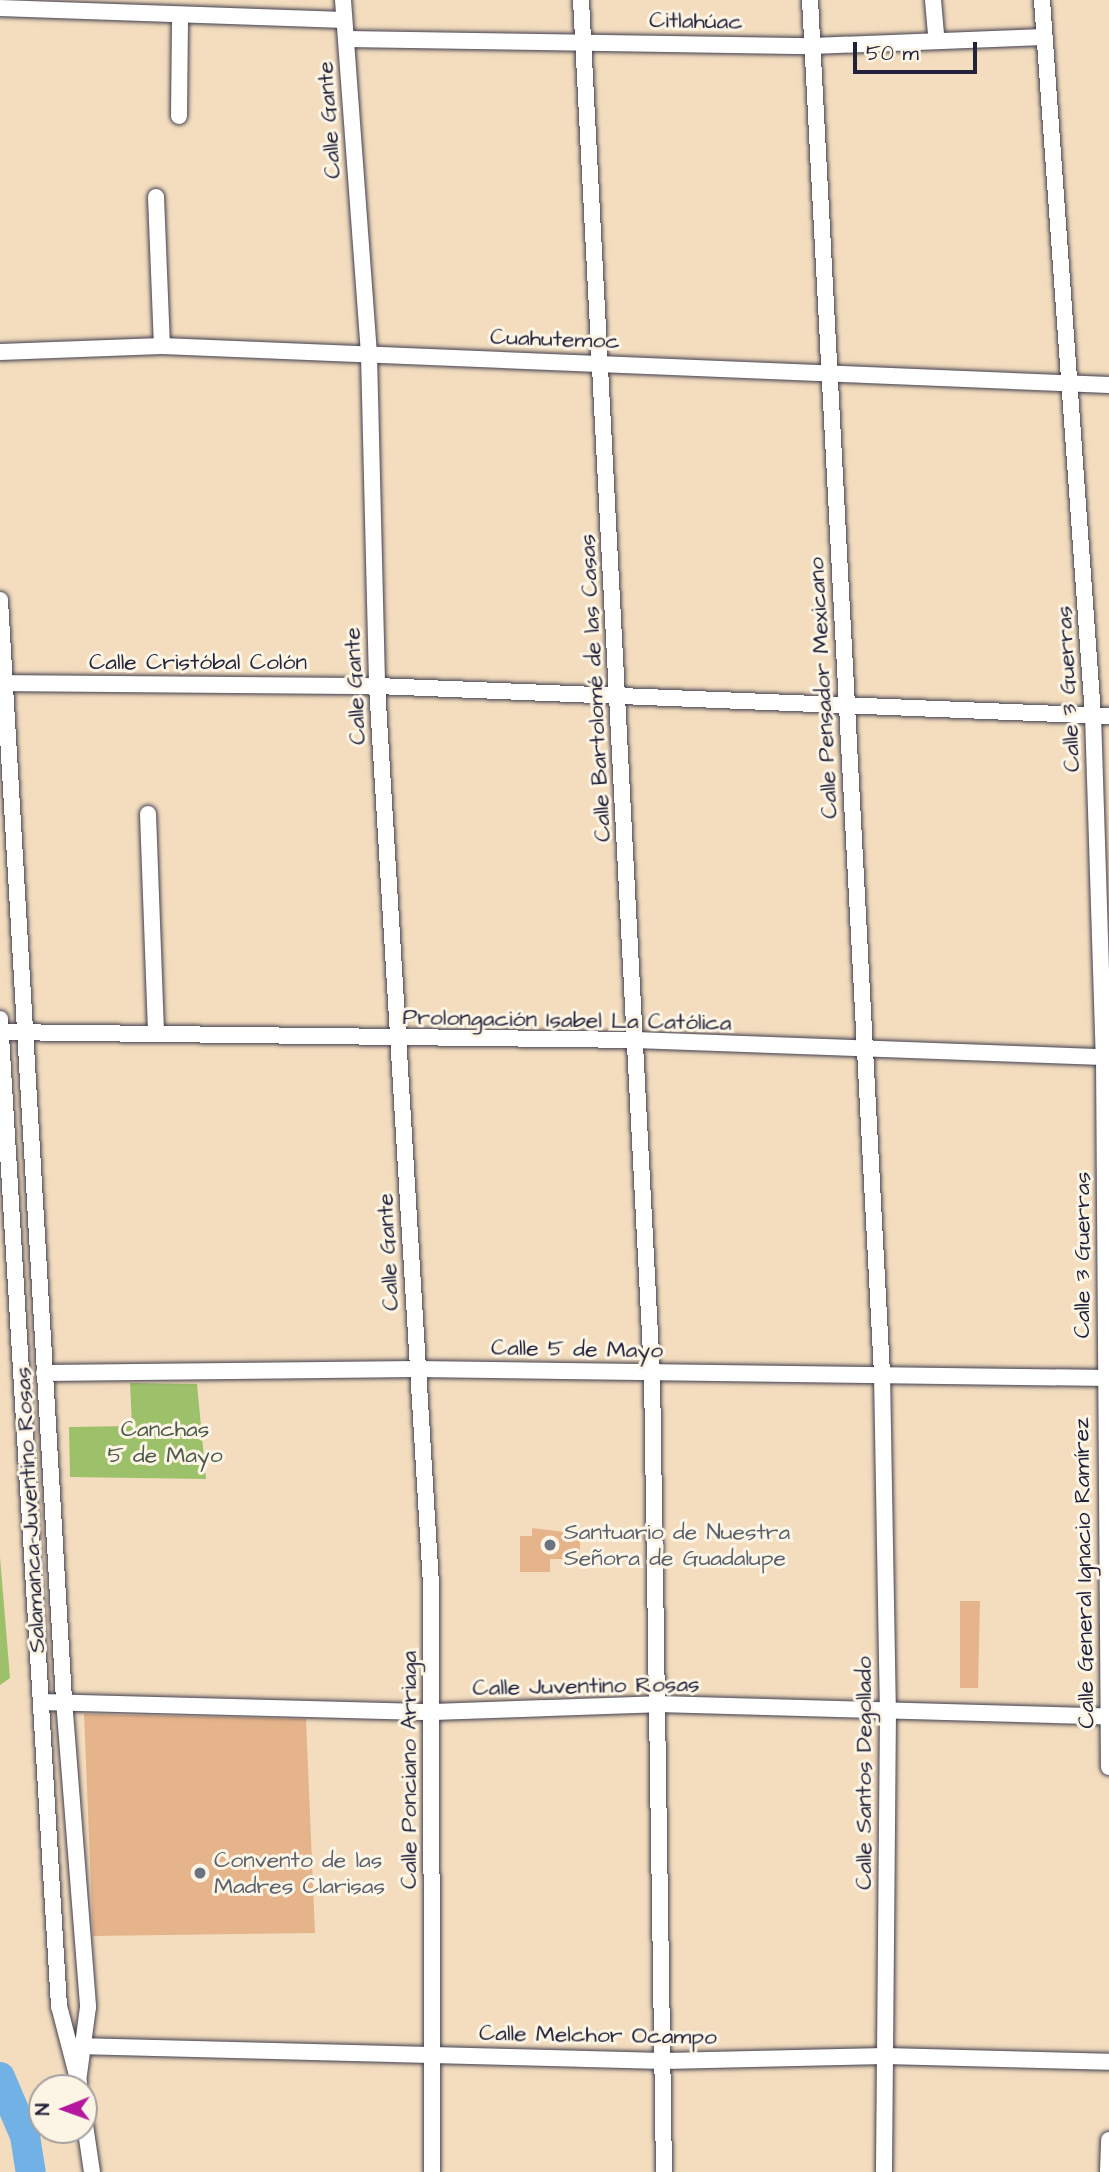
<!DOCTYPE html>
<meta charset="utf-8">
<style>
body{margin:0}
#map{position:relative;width:1109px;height:2172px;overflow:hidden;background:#f3ddbe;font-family:"Architects Daughter",sans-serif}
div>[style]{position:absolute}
.green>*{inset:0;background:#9dc06a}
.river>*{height:30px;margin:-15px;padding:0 15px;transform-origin:15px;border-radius:15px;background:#72b1e5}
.building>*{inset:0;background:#e5b48b}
.roads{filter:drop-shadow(0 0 2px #413e4f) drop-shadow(0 0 2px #413e4f)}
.minor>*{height:16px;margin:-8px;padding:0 8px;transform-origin:8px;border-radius:8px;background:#fff}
.dots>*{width:19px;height:19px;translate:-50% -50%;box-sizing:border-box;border:4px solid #fcf5e5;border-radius:50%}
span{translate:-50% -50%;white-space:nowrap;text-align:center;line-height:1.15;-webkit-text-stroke:6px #fcf5e5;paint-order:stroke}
.street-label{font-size:23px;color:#22223b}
.park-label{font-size:23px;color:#4d594b}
.worship-label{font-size:23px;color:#5b616d}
.left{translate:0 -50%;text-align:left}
.north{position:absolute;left:28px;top:2074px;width:70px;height:70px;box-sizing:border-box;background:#fcf5e5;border:2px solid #a5a1a1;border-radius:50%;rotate:269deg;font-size:19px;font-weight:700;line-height:28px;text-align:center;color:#22223b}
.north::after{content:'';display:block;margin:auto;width:24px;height:32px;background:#b5179e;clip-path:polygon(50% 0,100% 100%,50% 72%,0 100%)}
.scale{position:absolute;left:853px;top:42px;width:124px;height:32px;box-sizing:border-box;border:4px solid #22223b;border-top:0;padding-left:9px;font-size:21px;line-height:24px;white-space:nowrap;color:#22223b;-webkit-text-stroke:5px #fcf5e5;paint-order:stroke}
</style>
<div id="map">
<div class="green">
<i style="clip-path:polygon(130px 1383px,197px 1384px,206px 1479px,70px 1477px,69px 1427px,132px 1426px)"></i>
<i style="clip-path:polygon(0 1557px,10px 1678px,0 1685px)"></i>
</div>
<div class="river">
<i style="left:0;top:2077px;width:64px;rotate:67deg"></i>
<i style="left:25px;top:2136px;width:36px;rotate:81deg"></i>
</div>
<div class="building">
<i style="clip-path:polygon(532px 1528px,580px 1534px,580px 1559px,550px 1559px,550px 1572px,520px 1572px,520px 1536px,532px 1536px)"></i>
<i style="clip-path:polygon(960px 1601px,980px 1601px,978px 1688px,960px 1688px)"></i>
<i style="clip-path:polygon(84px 1714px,306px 1719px,315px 1933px,93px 1936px)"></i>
</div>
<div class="roads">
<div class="minor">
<i style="left:343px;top:0;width:356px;rotate:85.8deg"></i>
<i style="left:369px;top:355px;width:331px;rotate:88.6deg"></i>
<i style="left:377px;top:686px;width:901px;rotate:86.56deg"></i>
<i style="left:431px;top:1585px;width:587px;rotate:89.9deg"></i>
<i style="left:581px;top:0;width:1376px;rotate:87.04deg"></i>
<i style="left:652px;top:1374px;width:798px;rotate:89.14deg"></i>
<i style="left:810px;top:0;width:1375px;rotate:87deg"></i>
<i style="left:882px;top:1373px;width:338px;rotate:89deg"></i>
<i style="left:888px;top:1711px;width:461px;rotate:90.5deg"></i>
<i style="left:933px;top:0;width:38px;rotate:85deg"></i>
<i style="left:1042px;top:0;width:717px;rotate:85.92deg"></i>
<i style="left:1093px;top:715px;width:342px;rotate:88.2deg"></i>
<i style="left:1104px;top:1057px;width:710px;rotate:89.6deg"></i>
<i style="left:0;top:8px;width:344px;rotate:2deg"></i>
<i style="left:346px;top:39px;width:466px;rotate:0.9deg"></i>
<i style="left:812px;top:46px;width:232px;rotate:-2.2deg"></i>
<i style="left:179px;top:116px;width:99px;rotate:-89.4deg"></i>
<i style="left:156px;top:197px;width:149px;rotate:87.7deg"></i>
<i style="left:0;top:352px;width:162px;rotate:-2.1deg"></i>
<i style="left:162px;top:346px;width:948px;rotate:2.36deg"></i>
<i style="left:0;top:600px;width:1102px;rotate:86.67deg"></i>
<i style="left:64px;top:1700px;width:308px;rotate:85.5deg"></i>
<i style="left:88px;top:2007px;width:76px;rotate:97.6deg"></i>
<i style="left:0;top:683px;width:377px;rotate:0.5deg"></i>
<i style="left:377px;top:686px;width:733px;rotate:2.35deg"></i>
<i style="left:148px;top:814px;width:219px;rotate:87.9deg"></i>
<i style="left:0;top:1019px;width:989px;rotate:86.58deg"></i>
<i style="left:59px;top:2006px;width:80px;rotate:75.4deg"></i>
<i style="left:0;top:1032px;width:636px;rotate:0.72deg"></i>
<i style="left:636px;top:1040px;width:473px;rotate:2.1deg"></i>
<i style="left:44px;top:1373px;width:373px;rotate:-0.6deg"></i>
<i style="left:417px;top:1369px;width:692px;rotate:0.75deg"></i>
<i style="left:41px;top:1702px;width:392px;rotate:1.5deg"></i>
<i style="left:433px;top:1712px;width:224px;rotate:-2deg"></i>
<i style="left:657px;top:1704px;width:452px;rotate:1.6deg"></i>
<i style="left:76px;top:2046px;width:588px;rotate:1.46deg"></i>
<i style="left:664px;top:2061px;width:221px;rotate:-1.3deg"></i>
<i style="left:885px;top:2056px;width:224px;rotate:1.5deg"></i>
<i style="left:84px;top:2118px;width:55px;rotate:81.6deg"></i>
<i style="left:1108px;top:2172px;width:32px;rotate:-88deg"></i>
</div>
</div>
<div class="dots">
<i style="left:550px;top:1545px;background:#6b7280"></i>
<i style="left:200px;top:1873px;background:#6b7280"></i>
</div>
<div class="street-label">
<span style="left:696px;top:21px;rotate:1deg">Citlahúac</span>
<span style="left:329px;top:120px;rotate:-94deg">Calle Gante</span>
<span style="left:555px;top:339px;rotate:2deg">Cuahutemoc</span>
<span style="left:198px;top:662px">Calle Cristóbal Colón</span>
<span style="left:355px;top:686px;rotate:-93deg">Calle Gante</span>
<span style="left:595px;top:688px;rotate:-93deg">Calle Bartolomé de las Casas</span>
<span style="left:823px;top:688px;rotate:-93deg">Calle Pensador Mexicano</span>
<span style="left:1068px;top:689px;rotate:-93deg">Calle 3 Guerras</span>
<span style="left:567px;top:1020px;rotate:1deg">Prolongación Isabel La Católica</span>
<span style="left:388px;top:1252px;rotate:-93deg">Calle Gante</span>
<span style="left:1082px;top:1255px;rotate:-90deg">Calle 3 Guerras</span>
<span style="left:577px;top:1349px;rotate:1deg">Calle 5 de Mayo</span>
<span style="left:30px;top:1510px;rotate:-93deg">Salamanca-Juventino Rosas</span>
<span style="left:1084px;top:1573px;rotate:-91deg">Calle General Ignacio Ramírez</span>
<span style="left:586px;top:1686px;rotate:-1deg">Calle Juventino Rosas</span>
<span style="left:409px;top:1770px;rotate:-90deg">Calle Ponciano Arriaga</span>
<span style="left:864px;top:1773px;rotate:-90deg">Calle Santos Degollado</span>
<span style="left:598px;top:2035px;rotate:1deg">Calle Melchor Ocampo</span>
</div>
<div class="park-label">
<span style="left:165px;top:1442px">Canchas<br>5 de Mayo</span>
</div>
<div class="worship-label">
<span class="left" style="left:564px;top:1545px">Santuario de Nuestra<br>Señora de Guadalupe</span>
<span class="left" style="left:214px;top:1873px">Convento de las<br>Madres Clarisas</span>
</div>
<div class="north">N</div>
<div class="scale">50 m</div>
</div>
